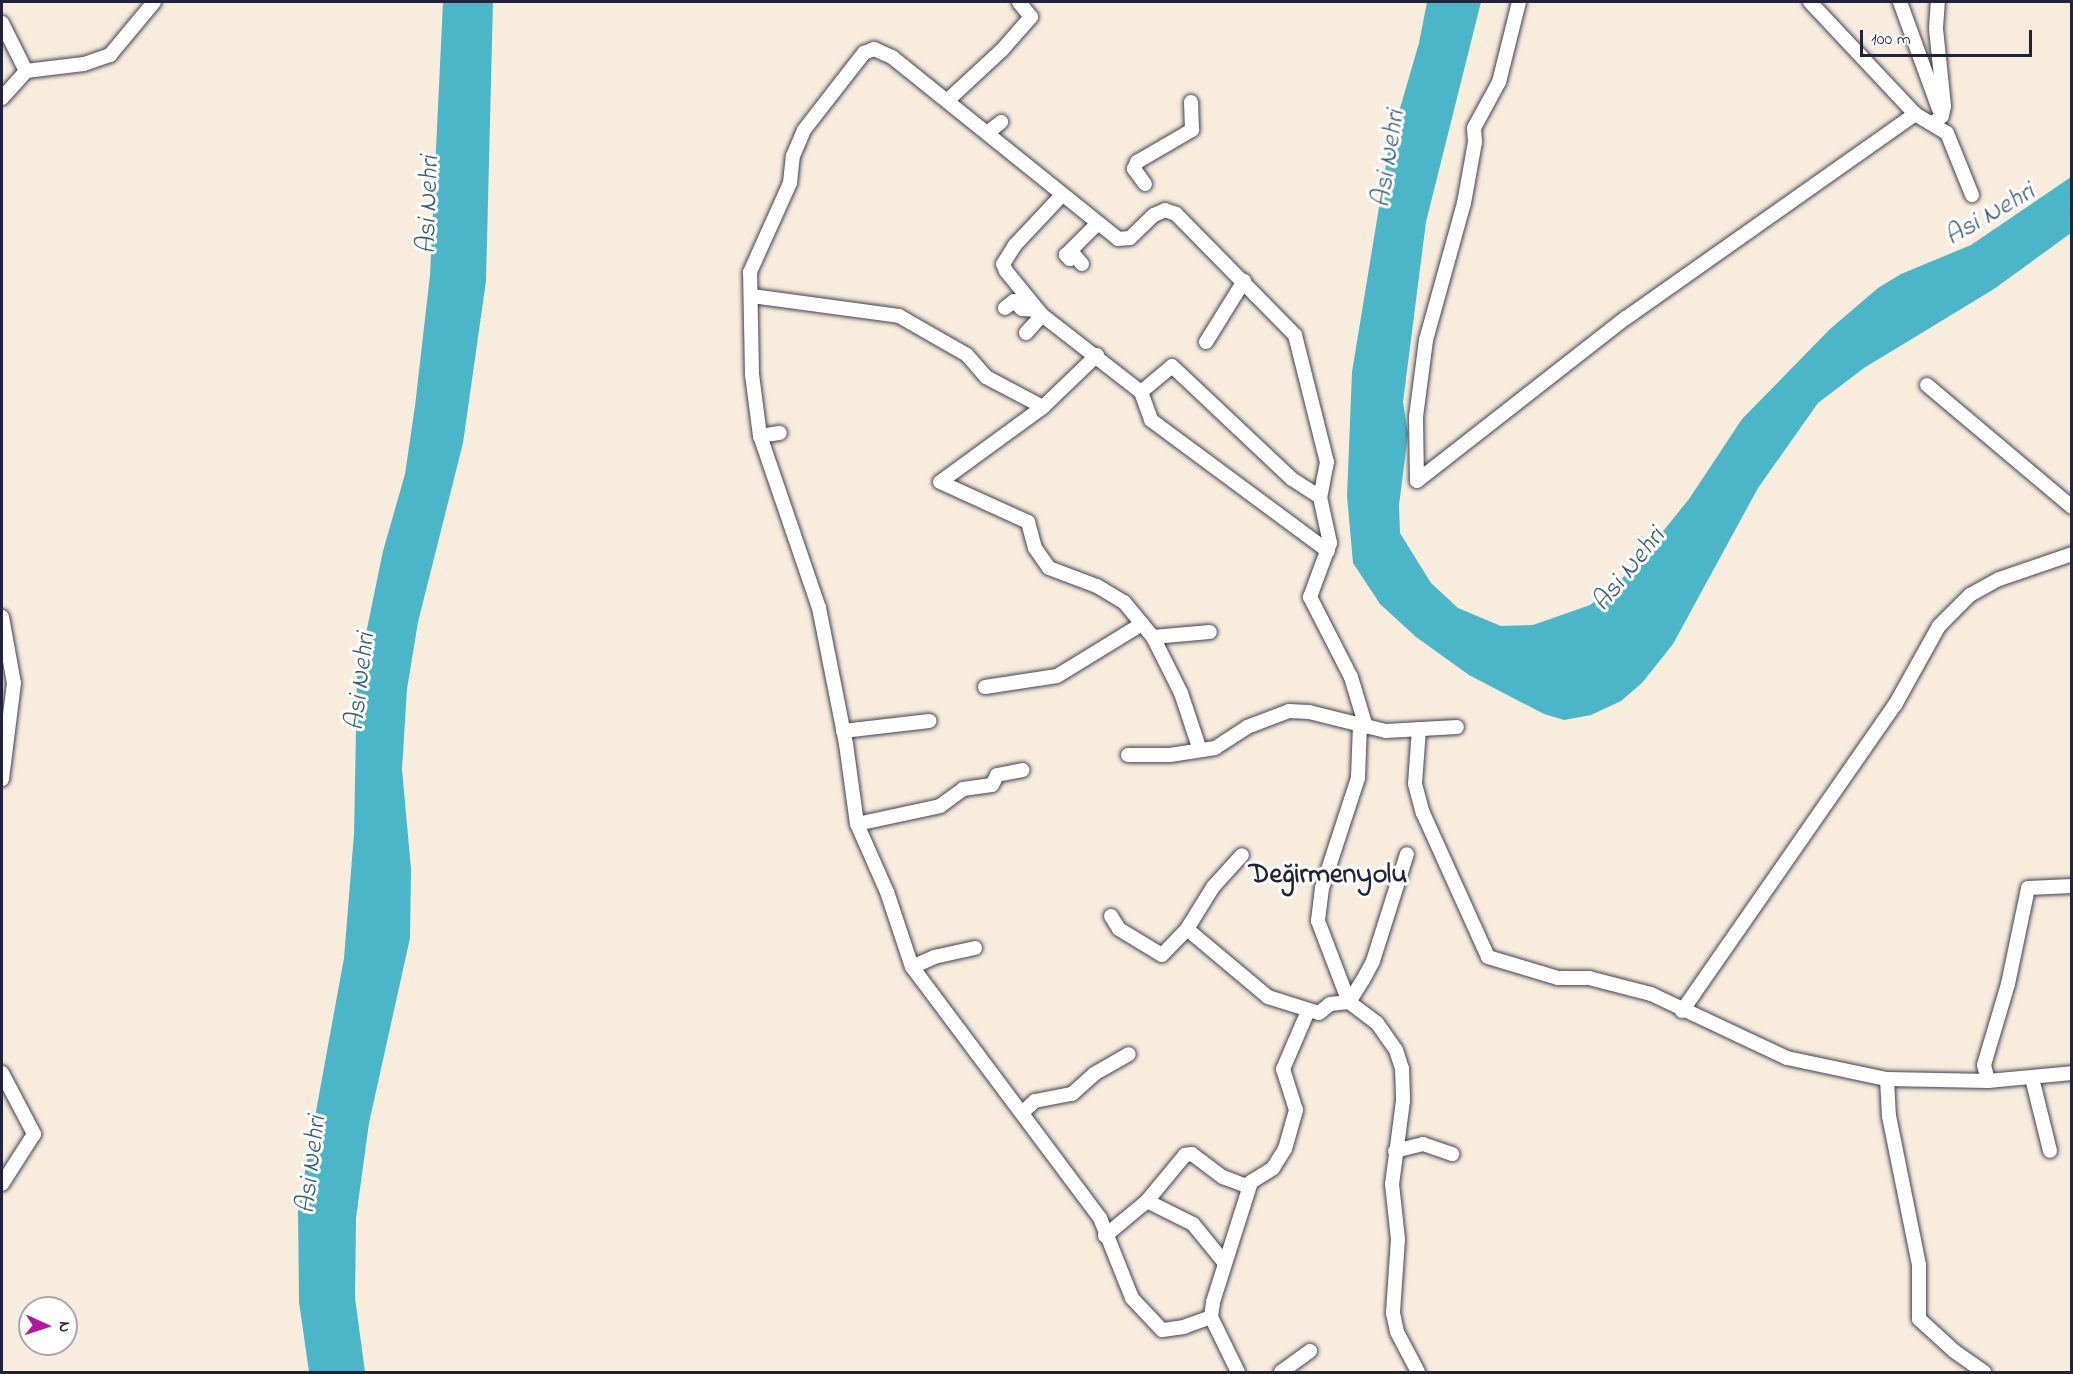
<!DOCTYPE html>
<meta charset="utf-8">
<style>
body{margin:0}
#map{position:relative;width:2073px;height:1374px;overflow:hidden;background:#f8eddd;font-family:"Indie Flower",sans-serif}
div>[style]{position:absolute}
.water>*{inset:0;background:#4cb6c9}
.roads{filter:drop-shadow(0 0 2px #424053) drop-shadow(0 0 2px #424053)}
.minor>*{height:14px;margin:-7px;padding:0 7px;transform-origin:7px;border-radius:7px;background:#fff}
span{translate:-50% -50%;white-space:nowrap;text-align:center;line-height:1.15;-webkit-text-stroke:6px #fff;paint-order:stroke}
.water-label{font-size:27px;color:#335d74;font-style:italic}
.quarter-label{font-size:28px;color:#22223b;font-weight:700}
.frame{position:absolute;inset:0;border:3px solid #22223b;pointer-events:none}
.north{position:absolute;left:18px;top:1296px;width:60px;height:60px;box-sizing:border-box;background:#fff;border:2px solid #a7a7b1;border-radius:50%;rotate:93deg;font-size:16px;font-weight:700;line-height:24px;text-align:center;color:#22223b}
.north::after{content:'';display:block;margin:auto;width:21px;height:27px;background:#b5179e;clip-path:polygon(50% 0,100% 100%,50% 72%,0 100%)}
.scale{position:absolute;left:1860px;top:30px;width:172px;height:27px;box-sizing:border-box;border:3px solid #22223b;border-top:0;padding-left:8px;font-size:18px;line-height:21px;white-space:nowrap;color:#22223b;-webkit-text-stroke:4px #fff;paint-order:stroke}
</style>
<div id="map">
<div class="water">
<i style="clip-path:polygon(443px 2px,493px 2px,486px 281px,463px 443px,418px 622px,407px 689px,402px 769px,411px 869px,410px 938px,369px 1123px,356px 1218px,355px 1298px,365px 1372px,309px 1372px,299px 1302px,298px 1210px,344px 958px,354px 834px,357px 677px,383px 551px,405px 474px,415px 406px,430px 275px)"></i>
<i style="clip-path:polygon(1427px 2px,1481px 2px,1426px 222px,1403px 402px,1408px 434px,1399px 505px,1400px 533px,1431px 583px,1458px 608px,1501px 626px,1533px 625px,1590px 605px,1617px 584px,1651px 546px,1689px 499px,1742px 419px,1830px 329px,1878px 288px,1901px 274px,1971px 245px,2071px 177px,2071px 233px,1994px 289px,1864px 368px,1818px 403px,1758px 488px,1673px 644px,1642px 683px,1621px 701px,1591px 715px,1564px 720px,1544px 714px,1469px 675px,1416px 637px,1380px 604px,1353px 563px,1347px 496px,1352px 372px,1389px 146px,1419px 43px)"></i>
</div>
<div class="roads">
<div class="minor">
<i style="left:1519px;top:2px;width:82px;rotate:104deg"></i>
<i style="left:1499px;top:82px;width:52px;rotate:118.5deg"></i>
<i style="left:1474px;top:128px;width:14px;rotate:86deg"></i>
<i style="left:1475px;top:142px;width:62px;rotate:100.2deg"></i>
<i style="left:1464px;top:203px;width:142px;rotate:105.5deg"></i>
<i style="left:1426px;top:340px;width:78px;rotate:97.4deg"></i>
<i style="left:1416px;top:417px;width:64px;rotate:89.1deg"></i>
<i style="left:1417px;top:481px;width:265px;rotate:-38deg"></i>
<i style="left:1626px;top:318px;width:354px;rotate:-35.2deg"></i>
<i style="left:1810px;top:2px;width:154px;rotate:46.8deg"></i>
<i style="left:1915px;top:114px;width:37px;rotate:31deg"></i>
<i style="left:1947px;top:133px;width:67px;rotate:68deg"></i>
<i style="left:1900px;top:2px;width:114px;rotate:70deg"></i>
<i style="left:2px;top:23px;width:54px;rotate:63.4deg"></i>
<i style="left:2px;top:98px;width:36px;rotate:-48deg"></i>
<i style="left:26px;top:71px;width:58px;rotate:-6.9deg"></i>
<i style="left:84px;top:64px;width:28px;rotate:-19deg"></i>
<i style="left:110px;top:55px;width:69px;rotate:-50.3deg"></i>
<i style="left:948px;top:100px;width:74px;rotate:-42.8deg"></i>
<i style="left:1002px;top:50px;width:44px;rotate:-48.7deg"></i>
<i style="left:1031px;top:17px;width:19px;rotate:-129deg"></i>
<i style="left:1933px;top:123px;width:11px;rotate:-38deg"></i>
<i style="left:1942px;top:116px;width:10px;rotate:-79deg"></i>
<i style="left:1944px;top:106px;width:78px;rotate:-95.9deg"></i>
<i style="left:1936px;top:28px;width:26px;rotate:-86deg"></i>
<i style="left:987px;top:133px;width:18px;rotate:-38deg"></i>
<i style="left:1145px;top:184px;width:19px;rotate:-126deg"></i>
<i style="left:1134px;top:169px;width:8px;rotate:-67deg"></i>
<i style="left:1137px;top:162px;width:64px;rotate:-30.2deg"></i>
<i style="left:1192px;top:130px;width:28px;rotate:-92deg"></i>
<i style="left:1062px;top:195px;width:69px;rotate:133.2deg"></i>
<i style="left:1015px;top:245px;width:22px;rotate:122deg"></i>
<i style="left:1003px;top:264px;width:8px;rotate:67deg"></i>
<i style="left:1006px;top:271px;width:57px;rotate:50.7deg"></i>
<i style="left:1042px;top:315px;width:125px;rotate:37.9deg"></i>
<i style="left:1141px;top:392px;width:30px;rotate:70deg"></i>
<i style="left:1151px;top:420px;width:220px;rotate:36.5deg"></i>
<i style="left:1082px;top:264px;width:11px;rotate:-131deg"></i>
<i style="left:1075px;top:256px;width:6px;rotate:149deg"></i>
<i style="left:1070px;top:259px;width:6px;rotate:-135deg"></i>
<i style="left:1066px;top:255px;width:45px;rotate:-45deg"></i>
<i style="left:752px;top:296px;width:148px;rotate:7.7deg"></i>
<i style="left:899px;top:316px;width:78px;rotate:29.8deg"></i>
<i style="left:967px;top:355px;width:29px;rotate:49deg"></i>
<i style="left:986px;top:377px;width:64px;rotate:27.8deg"></i>
<i style="left:1043px;top:407px;width:75px;rotate:-43.9deg"></i>
<i style="left:1005px;top:308px;width:11px;rotate:-38deg"></i>
<i style="left:1014px;top:301px;width:11px;rotate:45deg"></i>
<i style="left:1022px;top:309px;width:16px;rotate:4deg"></i>
<i style="left:1026px;top:333px;width:24px;rotate:-48deg"></i>
<i style="left:1206px;top:342px;width:72px;rotate:-58.1deg"></i>
<i style="left:1927px;top:385px;width:189px;rotate:40.1deg"></i>
<i style="left:1141px;top:392px;width:40px;rotate:-40deg"></i>
<i style="left:1172px;top:366px;width:165px;rotate:43.3deg"></i>
<i style="left:1292px;top:479px;width:33px;rotate:33deg"></i>
<i style="left:1043px;top:407px;width:127px;rotate:143.9deg"></i>
<i style="left:940px;top:482px;width:97px;rotate:24.4deg"></i>
<i style="left:1028px;top:522px;width:27px;rotate:75deg"></i>
<i style="left:1035px;top:548px;width:24px;rotate:55deg"></i>
<i style="left:1049px;top:568px;width:51px;rotate:20.6deg"></i>
<i style="left:1097px;top:586px;width:31px;rotate:31deg"></i>
<i style="left:1124px;top:602px;width:45px;rotate:50.4deg"></i>
<i style="left:1153px;top:637px;width:63px;rotate:63.4deg"></i>
<i style="left:1181px;top:693px;width:60px;rotate:71.6deg"></i>
<i style="left:760px;top:436px;width:20px;rotate:-9deg"></i>
<i style="left:2px;top:617px;width:67px;rotate:79.7deg"></i>
<i style="left:14px;top:683px;width:97px;rotate:97.1deg"></i>
<i style="left:1153px;top:637px;width:57px;rotate:-5deg"></i>
<i style="left:985px;top:687px;width:73px;rotate:-8.7deg"></i>
<i style="left:1057px;top:676px;width:100px;rotate:-31.5deg"></i>
<i style="left:1360px;top:725px;width:53px;rotate:92.2deg"></i>
<i style="left:1358px;top:778px;width:116px;rotate:108.1deg"></i>
<i style="left:1322px;top:888px;width:33px;rotate:97deg"></i>
<i style="left:1318px;top:921px;width:87px;rotate:69.1deg"></i>
<i style="left:1349px;top:1002px;width:35px;rotate:37deg"></i>
<i style="left:1377px;top:1023px;width:33px;rotate:55deg"></i>
<i style="left:1396px;top:1050px;width:19px;rotate:72deg"></i>
<i style="left:1402px;top:1068px;width:33px;rotate:88deg"></i>
<i style="left:1403px;top:1101px;width:84px;rotate:97.5deg"></i>
<i style="left:1392px;top:1184px;width:55px;rotate:83.8deg"></i>
<i style="left:1398px;top:1239px;width:74px;rotate:93.9deg"></i>
<i style="left:1393px;top:1313px;width:19px;rotate:78deg"></i>
<i style="left:1397px;top:1332px;width:45px;rotate:62.3deg"></i>
<i style="left:1419px;top:729px;width:55px;rotate:94.2deg"></i>
<i style="left:1415px;top:784px;width:30px;rotate:75deg"></i>
<i style="left:1423px;top:813px;width:158px;rotate:65.7deg"></i>
<i style="left:1488px;top:957px;width:73px;rotate:16.7deg"></i>
<i style="left:1558px;top:978px;width:31px"></i>
<i style="left:1589px;top:978px;width:64px;rotate:14.5deg"></i>
<i style="left:1651px;top:994px;width:150px;rotate:25.2deg"></i>
<i style="left:1787px;top:1058px;width:102px;rotate:11.9deg"></i>
<i style="left:1887px;top:1079px;width:101px;rotate:1.1deg"></i>
<i style="left:1988px;top:1081px;width:84px;rotate:-5.4deg"></i>
<i style="left:843px;top:731px;width:87px;rotate:-6.6deg"></i>
<i style="left:1128px;top:755px;width:42px"></i>
<i style="left:1170px;top:755px;width:46px;rotate:-8.8deg"></i>
<i style="left:1215px;top:748px;width:38px;rotate:-33deg"></i>
<i style="left:1247px;top:727px;width:45px;rotate:-20.9deg"></i>
<i style="left:1289px;top:711px;width:20px;rotate:3deg"></i>
<i style="left:1309px;top:712px;width:79px;rotate:13.9deg"></i>
<i style="left:1386px;top:731px;width:71px;rotate:-3.2deg"></i>
<i style="left:857px;top:824px;width:85px;rotate:-12.2deg"></i>
<i style="left:940px;top:806px;width:29px;rotate:-36deg"></i>
<i style="left:963px;top:789px;width:29px;rotate:-8deg"></i>
<i style="left:992px;top:785px;width:11px;rotate:-63deg"></i>
<i style="left:997px;top:775px;width:26px;rotate:-11deg"></i>
<i style="left:1111px;top:916px;width:15px;rotate:58deg"></i>
<i style="left:1119px;top:929px;width:50px;rotate:31.2deg"></i>
<i style="left:1162px;top:955px;width:36px;rotate:-46deg"></i>
<i style="left:1187px;top:929px;width:49px;rotate:-58.2deg"></i>
<i style="left:1213px;top:887px;width:43px;rotate:-47.8deg"></i>
<i style="left:1187px;top:929px;width:106px;rotate:40deg"></i>
<i style="left:1268px;top:997px;width:53px;rotate:17.4deg"></i>
<i style="left:1319px;top:1013px;width:14px;rotate:-39deg"></i>
<i style="left:1330px;top:1004px;width:19px;rotate:-6deg"></i>
<i style="left:1349px;top:1002px;width:26px;rotate:-58deg"></i>
<i style="left:1363px;top:980px;width:21px;rotate:-62deg"></i>
<i style="left:1373px;top:961px;width:112px;rotate:-72.4deg"></i>
<i style="left:912px;top:967px;width:24px;rotate:-24deg"></i>
<i style="left:934px;top:957px;width:42px;rotate:-12.4deg"></i>
<i style="left:1682px;top:1011px;width:373px;rotate:-55.2deg"></i>
<i style="left:1895px;top:705px;width:90px;rotate:-60.9deg"></i>
<i style="left:1939px;top:626px;width:44px;rotate:-45deg"></i>
<i style="left:1970px;top:595px;width:33px;rotate:-29deg"></i>
<i style="left:1999px;top:579px;width:77px;rotate:-18.9deg"></i>
<i style="left:2px;top:1073px;width:69px;rotate:62.3deg"></i>
<i style="left:34px;top:1134px;width:59px;rotate:122.6deg"></i>
<i style="left:2032px;top:1078px;width:75px;rotate:76.1deg"></i>
<i style="left:1887px;top:1079px;width:37px;rotate:87deg"></i>
<i style="left:1889px;top:1116px;width:152px;rotate:78.6deg"></i>
<i style="left:1919px;top:1265px;width:54px;rotate:90deg"></i>
<i style="left:1919px;top:1319px;width:47px;rotate:42.4deg"></i>
<i style="left:1954px;top:1351px;width:37px;rotate:35deg"></i>
<i style="left:1988px;top:1081px;width:16px;rotate:-104deg"></i>
<i style="left:1984px;top:1065px;width:84px;rotate:-73.5deg"></i>
<i style="left:2008px;top:984px;width:98px;rotate:-78.2deg"></i>
<i style="left:2028px;top:888px;width:44px;rotate:-2.6deg"></i>
<i style="left:1023px;top:1112px;width:16px;rotate:-43deg"></i>
<i style="left:1035px;top:1101px;width:38px;rotate:-11deg"></i>
<i style="left:1072px;top:1094px;width:30px;rotate:-42deg"></i>
<i style="left:1094px;top:1074px;width:40px;rotate:-29.7deg"></i>
<i style="left:1395px;top:1151px;width:29px;rotate:-14deg"></i>
<i style="left:1423px;top:1144px;width:31px;rotate:19deg"></i>
<i style="left:1105px;top:1236px;width:55px;rotate:-39.8deg"></i>
<i style="left:1224px;top:1262px;width:49px;rotate:-129.2deg"></i>
<i style="left:1193px;top:1224px;width:51px;rotate:-153.4deg"></i>
<i style="left:1147px;top:1201px;width:60px;rotate:-50.4deg"></i>
<i style="left:1185px;top:1155px;width:7px;rotate:-8deg"></i>
<i style="left:1192px;top:1154px;width:39px;rotate:37deg"></i>
<i style="left:1223px;top:1177px;width:28px;rotate:21deg"></i>
<i style="left:1211px;top:1317px;width:29px;rotate:160deg"></i>
<i style="left:1184px;top:1327px;width:22px;rotate:172deg"></i>
<i style="left:1162px;top:1330px;width:44px;rotate:-133.2deg"></i>
<i style="left:1132px;top:1298px;width:86px;rotate:-111.8deg"></i>
<i style="left:1100px;top:1218px;width:314px;rotate:-126.8deg"></i>
<i style="left:912px;top:967px;width:79px;rotate:-108.4deg"></i>
<i style="left:887px;top:892px;width:74px;rotate:-113.8deg"></i>
<i style="left:857px;top:824px;width:81px;rotate:-97.8deg"></i>
<i style="left:846px;top:744px;width:139px;rotate:-101.2deg"></i>
<i style="left:819px;top:608px;width:182px;rotate:-108.9deg"></i>
<i style="left:760px;top:436px;width:63px;rotate:-97.4deg"></i>
<i style="left:752px;top:374px;width:102px;rotate:-91.1deg"></i>
<i style="left:750px;top:272px;width:98px;rotate:-65.8deg"></i>
<i style="left:790px;top:183px;width:27px;rotate:-84deg"></i>
<i style="left:793px;top:156px;width:28px;rotate:-67deg"></i>
<i style="left:804px;top:130px;width:98px;rotate:-52.1deg"></i>
<i style="left:864px;top:53px;width:11px;rotate:-22deg"></i>
<i style="left:874px;top:49px;width:20px;rotate:24deg"></i>
<i style="left:892px;top:57px;width:290px;rotate:38.8deg"></i>
<i style="left:1118px;top:239px;width:12px;rotate:-5deg"></i>
<i style="left:1130px;top:238px;width:33px;rotate:-44deg"></i>
<i style="left:1154px;top:215px;width:12px;rotate:-24deg"></i>
<i style="left:1165px;top:210px;width:12px;rotate:20deg"></i>
<i style="left:1176px;top:214px;width:170px;rotate:45.5deg"></i>
<i style="left:1295px;top:335px;width:131px;rotate:75.9deg"></i>
<i style="left:1327px;top:462px;width:36px;rotate:101deg"></i>
<i style="left:1320px;top:497px;width:47px;rotate:77.7deg"></i>
<i style="left:1330px;top:543px;width:58px;rotate:110.3deg"></i>
<i style="left:1310px;top:597px;width:90px;rotate:62.9deg"></i>
<i style="left:1351px;top:677px;width:52px;rotate:73.3deg"></i>
<i style="left:1238px;top:1372px;width:61px;rotate:-116.1deg"></i>
<i style="left:1211px;top:1317px;width:15px;rotate:-82deg"></i>
<i style="left:1213px;top:1302px;width:126px;rotate:-72.4deg"></i>
<i style="left:1251px;top:1182px;width:26px;rotate:-32deg"></i>
<i style="left:1273px;top:1168px;width:22px;rotate:-58deg"></i>
<i style="left:1285px;top:1149px;width:41px;rotate:-74.2deg"></i>
<i style="left:1296px;top:1110px;width:43px;rotate:-107.6deg"></i>
<i style="left:1283px;top:1069px;width:63px;rotate:-66.7deg"></i>
<i style="left:1281px;top:1372px;width:36px;rotate:-36deg"></i>
</div>
</div>
<div class="water-label">
<span style="left:1389px;top:159px;rotate:-81deg">Asi Nehri</span>
<span style="left:429px;top:205px;rotate:-88deg">Asi Nehri</span>
<span style="left:1990px;top:215px;rotate:-30deg">Asi Nehri</span>
<span style="left:1629px;top:570px;rotate:-51deg">Asi Nehri</span>
<span style="left:361px;top:682px;rotate:-83deg">Asi Nehri</span>
<span style="left:312px;top:1165px;rotate:-83deg">Asi Nehri</span>
</div>
<div class="quarter-label">
<span style="left:1328px;top:876px">Değirmenyolu</span>
</div>
<div class="frame"></div>
<div class="north">N</div>
<div class="scale">100 m</div>
</div>
